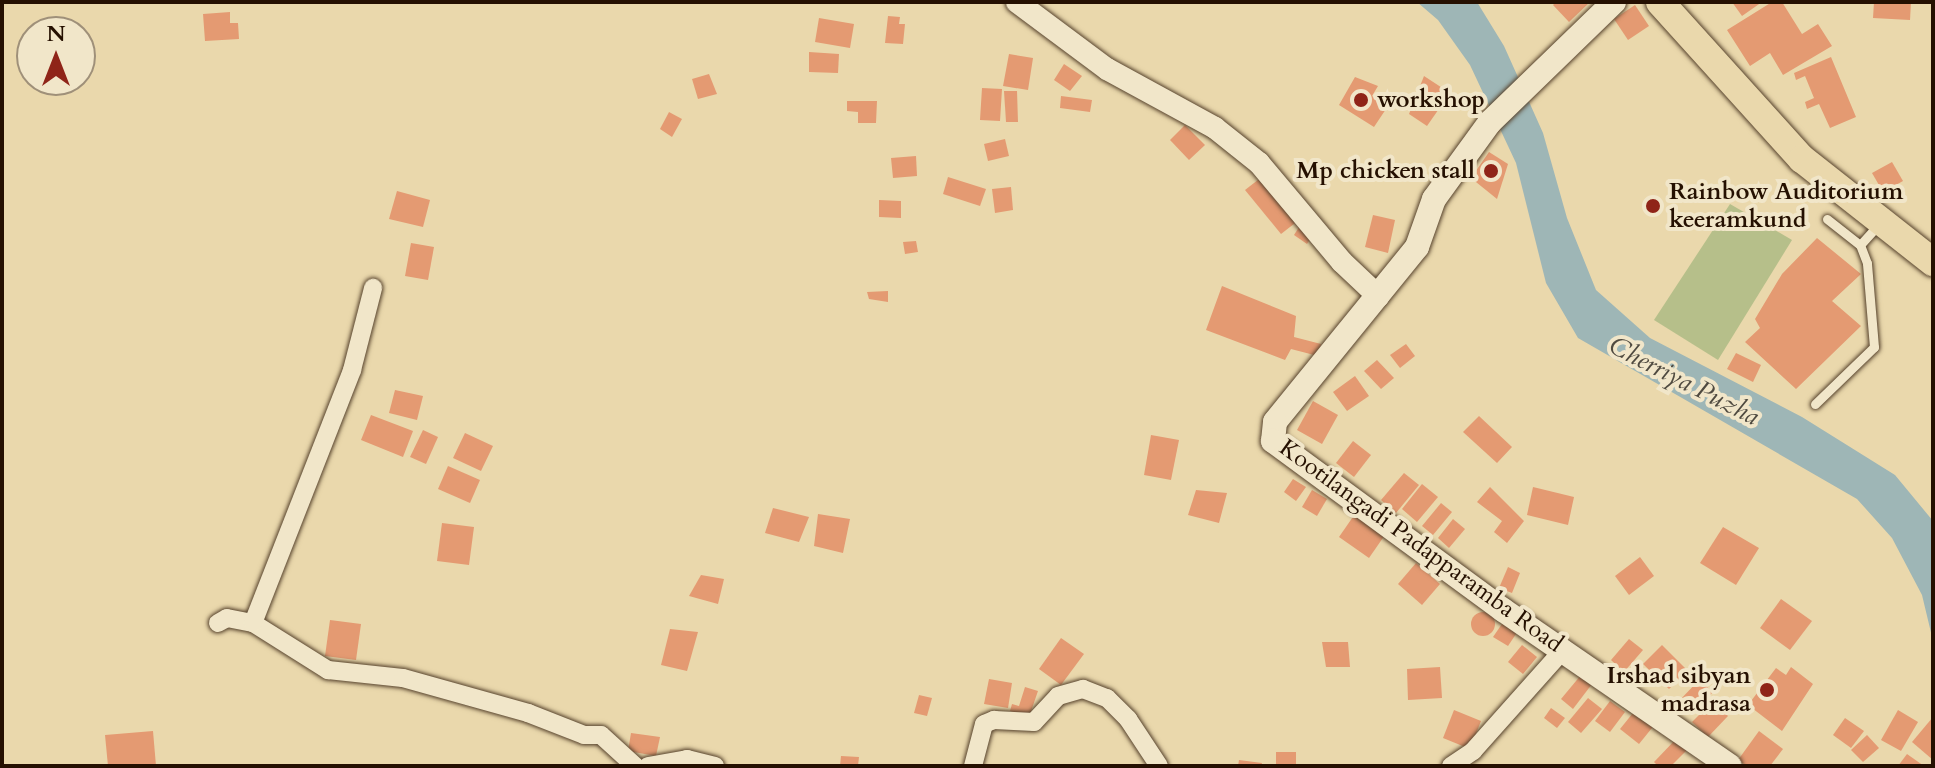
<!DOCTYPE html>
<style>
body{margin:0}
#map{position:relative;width:1935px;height:768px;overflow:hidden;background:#ead8ac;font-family:Cardo,serif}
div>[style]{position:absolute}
.green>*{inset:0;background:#b6bf8a}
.water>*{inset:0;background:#9eb6b6}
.building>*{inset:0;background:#e49a72}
.round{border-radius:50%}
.roads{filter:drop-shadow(0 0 2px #56422c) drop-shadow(0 0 2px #56422c)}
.service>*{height:9px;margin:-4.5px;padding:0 4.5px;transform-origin:4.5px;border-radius:4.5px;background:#f1e6c9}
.minor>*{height:18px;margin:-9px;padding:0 9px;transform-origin:9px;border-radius:9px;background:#f1e6c9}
.tertiary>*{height:22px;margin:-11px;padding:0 11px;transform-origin:11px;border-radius:11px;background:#f1e6c9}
.secondary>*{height:24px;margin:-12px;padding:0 12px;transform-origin:12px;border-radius:12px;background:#f1e6c9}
.trunk>*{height:28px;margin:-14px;padding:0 14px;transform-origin:14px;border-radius:14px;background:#ead8ac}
.dots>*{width:22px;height:22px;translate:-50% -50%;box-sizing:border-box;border:4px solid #f1e6c9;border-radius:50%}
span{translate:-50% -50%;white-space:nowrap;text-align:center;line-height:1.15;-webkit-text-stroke:8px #f1e6c9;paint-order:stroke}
.poi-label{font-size:24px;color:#251001;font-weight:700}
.left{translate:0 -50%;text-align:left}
.right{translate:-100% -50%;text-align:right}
.street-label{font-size:24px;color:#251001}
.water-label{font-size:26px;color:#4f4a40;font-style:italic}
.frame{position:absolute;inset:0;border:4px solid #251001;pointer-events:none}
.north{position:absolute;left:16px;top:16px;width:80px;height:80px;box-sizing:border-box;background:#f1e6c9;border:2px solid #9f9079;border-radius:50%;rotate:0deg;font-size:22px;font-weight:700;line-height:32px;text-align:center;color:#251001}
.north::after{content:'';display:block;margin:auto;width:28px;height:36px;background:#8f2418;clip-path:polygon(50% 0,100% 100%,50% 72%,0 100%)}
</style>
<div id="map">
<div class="green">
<i style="clip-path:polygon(1730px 204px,1792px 240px,1718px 360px,1654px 320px)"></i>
</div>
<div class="water">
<i style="clip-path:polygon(1417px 2px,1477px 2px,1504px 46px,1543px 133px,1567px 218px,1596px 290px,1650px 338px,1802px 417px,1895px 475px,1933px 521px,1933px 641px,1922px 595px,1892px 538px,1857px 499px,1578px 338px,1546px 283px,1516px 163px,1470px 65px,1438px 20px)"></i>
</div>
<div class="building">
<i style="clip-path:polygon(1556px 2px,1590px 2px,1569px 22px,1553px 5px)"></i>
<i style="clip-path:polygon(1732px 2px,1762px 2px,1742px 16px)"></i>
<i style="clip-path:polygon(1772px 2px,1782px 2px,1802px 34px,1818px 24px,1832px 46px,1783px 75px,1770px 53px,1750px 66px,1727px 30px)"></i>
<i style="clip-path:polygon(1874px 2px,1911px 2px,1910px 20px,1873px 18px)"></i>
<i style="clip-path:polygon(1635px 5px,1649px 26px,1628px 40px,1614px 19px)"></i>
<i style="clip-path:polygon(230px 12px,230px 23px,238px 23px,239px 39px,205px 41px,203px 14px)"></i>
<i style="clip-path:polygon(888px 16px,900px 17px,899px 24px,905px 24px,903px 44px,885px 43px)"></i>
<i style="clip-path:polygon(819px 18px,854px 24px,850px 48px,815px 42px)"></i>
<i style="clip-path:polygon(809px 52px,839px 54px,838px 73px,809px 72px)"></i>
<i style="clip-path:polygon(1009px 54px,1033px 58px,1028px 90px,1003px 86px)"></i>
<i style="clip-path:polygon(1831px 57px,1856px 117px,1830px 128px,1819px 104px,1807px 109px,1805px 102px,1814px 98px,1805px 76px,1796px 80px,1794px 73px)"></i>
<i style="clip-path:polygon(1064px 64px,1082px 76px,1070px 91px,1054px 80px)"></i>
<i style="clip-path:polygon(709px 74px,717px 94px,698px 99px,692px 79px)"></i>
<i style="clip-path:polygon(1424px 76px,1450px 93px,1427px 126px,1409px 114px)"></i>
<i style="clip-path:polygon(1355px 77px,1378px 86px,1372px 96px,1388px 106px,1374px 127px,1339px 105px)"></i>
<i style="clip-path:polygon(982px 88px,1002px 89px,1000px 121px,980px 120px)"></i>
<i style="clip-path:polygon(1004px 91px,1017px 91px,1018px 122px,1006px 122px)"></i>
<i style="clip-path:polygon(1061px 96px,1092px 100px,1090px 112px,1060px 108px)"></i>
<i style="clip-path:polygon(847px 101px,877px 101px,876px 123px,858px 123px,858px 112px,847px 111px)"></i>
<i style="clip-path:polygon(669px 112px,682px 119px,672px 137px,660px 129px)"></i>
<i style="clip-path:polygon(1185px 125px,1205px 145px,1189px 160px,1170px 140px)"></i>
<i style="clip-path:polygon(1005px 139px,1009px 156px,988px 161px,984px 144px)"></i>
<i style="clip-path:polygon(1489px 152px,1508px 164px,1497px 199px,1471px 178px)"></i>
<i style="clip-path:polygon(916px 156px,917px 176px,893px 178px,891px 158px)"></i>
<i style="clip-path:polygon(1892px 162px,1903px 181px,1883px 192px,1872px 173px)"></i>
<i style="clip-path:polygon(1263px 176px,1299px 220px,1281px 234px,1245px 190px)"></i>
<i style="clip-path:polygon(948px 177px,986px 189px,980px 206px,943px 194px)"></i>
<i style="clip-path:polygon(1011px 187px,1013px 210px,995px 213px,992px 189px)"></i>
<i style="clip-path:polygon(397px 191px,430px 200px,423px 227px,389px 219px)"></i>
<i style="clip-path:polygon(879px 200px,901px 201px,901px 218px,879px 217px)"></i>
<i style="clip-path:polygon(1373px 215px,1395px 220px,1388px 253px,1365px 247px)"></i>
<i style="clip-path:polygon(1301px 224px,1314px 233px,1307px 244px,1294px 235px)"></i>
<i style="clip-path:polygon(1817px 238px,1861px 274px,1832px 301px,1861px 326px,1796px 389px,1745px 342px,1760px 328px,1755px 319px,1782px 274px)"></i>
<i style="clip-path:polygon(916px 241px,918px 252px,905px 254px,903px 242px)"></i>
<i style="clip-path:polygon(411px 243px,434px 247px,428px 280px,405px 276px)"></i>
<i style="clip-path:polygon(1222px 286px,1296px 316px,1294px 337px,1321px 344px,1318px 356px,1291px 349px,1285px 360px,1206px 330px)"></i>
<i style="clip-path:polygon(888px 291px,888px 302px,869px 299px,867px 292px)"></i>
<i style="clip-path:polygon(1406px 344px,1415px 356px,1400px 368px,1390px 355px)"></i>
<i style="clip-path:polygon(1736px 353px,1761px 365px,1753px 382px,1727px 369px)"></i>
<i style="clip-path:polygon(1377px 360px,1394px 378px,1381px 389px,1364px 371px)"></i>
<i style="clip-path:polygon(1355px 376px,1369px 396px,1347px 411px,1333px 392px)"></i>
<i style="clip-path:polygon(395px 390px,423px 396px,417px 420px,389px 413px)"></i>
<i style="clip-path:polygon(1313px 401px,1338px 415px,1322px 444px,1297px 430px)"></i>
<i style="clip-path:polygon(371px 415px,413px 431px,403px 457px,361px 440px)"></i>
<i style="clip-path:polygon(1479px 416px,1512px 447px,1497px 463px,1463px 432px)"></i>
<i style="clip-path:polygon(423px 430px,438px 437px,426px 464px,410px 457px)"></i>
<i style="clip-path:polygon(465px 433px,493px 446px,481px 471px,453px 458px)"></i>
<i style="clip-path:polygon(1151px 435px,1179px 440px,1171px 480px,1144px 475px)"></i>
<i style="clip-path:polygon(1353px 441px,1371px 455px,1354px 477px,1336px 463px)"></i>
<i style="clip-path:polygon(448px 466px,480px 480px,470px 503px,438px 489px)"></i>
<i style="clip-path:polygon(1404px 473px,1419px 485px,1396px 513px,1381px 500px)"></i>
<i style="clip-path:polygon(1293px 479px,1306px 487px,1296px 501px,1284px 492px)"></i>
<i style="clip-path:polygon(1422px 484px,1438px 497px,1417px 522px,1402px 509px)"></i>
<i style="clip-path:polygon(1490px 487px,1524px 521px,1507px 543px,1494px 532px,1502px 521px,1477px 502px)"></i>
<i style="clip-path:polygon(1533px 487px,1574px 497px,1568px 525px,1527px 515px)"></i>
<i style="clip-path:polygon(1196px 490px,1227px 493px,1219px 523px,1188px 515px)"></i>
<i style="clip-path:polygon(1312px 490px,1327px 499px,1317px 516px,1302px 507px)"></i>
<i style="clip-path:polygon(1441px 503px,1452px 512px,1433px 535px,1422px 526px)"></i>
<i style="clip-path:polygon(773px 508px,809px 517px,799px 542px,765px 533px)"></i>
<i style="clip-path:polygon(1357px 511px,1387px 532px,1369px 558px,1339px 537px)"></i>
<i style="clip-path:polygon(818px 514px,850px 519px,843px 553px,814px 546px)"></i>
<i style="clip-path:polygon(1453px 519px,1465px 529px,1449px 548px,1438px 538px)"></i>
<i style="clip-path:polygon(442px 523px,474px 527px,469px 565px,437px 561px)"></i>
<i style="clip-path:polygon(1723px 527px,1759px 548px,1736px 585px,1700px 563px)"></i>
<i style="clip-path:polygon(1640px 557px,1654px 576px,1629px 595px,1615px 576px)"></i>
<i style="clip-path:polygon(1416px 563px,1440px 584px,1422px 605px,1398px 584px)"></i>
<i style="clip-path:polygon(1508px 567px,1520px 573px,1512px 593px,1499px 588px)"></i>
<i style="clip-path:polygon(701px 575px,724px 579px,718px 604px,689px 596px)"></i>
<i style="clip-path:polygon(1781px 599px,1812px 621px,1790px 650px,1760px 628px)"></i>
<i class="round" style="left:1471px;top:612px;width:24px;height:24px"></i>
<i style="clip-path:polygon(330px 620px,361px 624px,356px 660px,325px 656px)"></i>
<i style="clip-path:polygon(1504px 621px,1518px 631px,1508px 646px,1493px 637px)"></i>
<i style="clip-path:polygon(670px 629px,698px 632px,687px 671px,661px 665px)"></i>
<i style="clip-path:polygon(1061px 638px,1084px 654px,1061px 685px,1039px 669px)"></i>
<i style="clip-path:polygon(1629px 639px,1643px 650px,1624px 672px,1611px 660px)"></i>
<i style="clip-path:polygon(1322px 642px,1348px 642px,1350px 667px,1326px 667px)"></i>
<i style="clip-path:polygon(1522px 645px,1537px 657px,1523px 674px,1508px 662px)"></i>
<i style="clip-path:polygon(1662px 645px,1688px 671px,1669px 689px,1643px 664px)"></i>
<i style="clip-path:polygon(1440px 667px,1442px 698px,1408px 700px,1407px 669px)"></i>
<i style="clip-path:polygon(1791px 667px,1813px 684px,1782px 731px,1748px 705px,1776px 668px,1786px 675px)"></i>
<i style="clip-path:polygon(1581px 675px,1592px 684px,1573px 709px,1561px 699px)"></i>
<i style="clip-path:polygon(989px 679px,1012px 683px,1008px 708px,984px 704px)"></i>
<i style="clip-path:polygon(1699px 680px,1713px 692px,1692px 715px,1678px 702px)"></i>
<i style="clip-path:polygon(1025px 687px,1038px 691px,1029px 717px,1010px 711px,1012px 704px,1019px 706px)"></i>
<i style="clip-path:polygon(919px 695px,932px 698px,927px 716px,914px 713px)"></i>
<i style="clip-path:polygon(1588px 698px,1602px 709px,1581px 733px,1568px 722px)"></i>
<i style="clip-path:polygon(1610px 701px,1625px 712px,1610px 732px,1595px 721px)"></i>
<i style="clip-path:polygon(1713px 701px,1728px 716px,1708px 737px,1692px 722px)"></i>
<i style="clip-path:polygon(1551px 708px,1565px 718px,1557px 728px,1544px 718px)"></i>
<i style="clip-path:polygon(1637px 708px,1656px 723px,1639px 744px,1620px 729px)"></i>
<i style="clip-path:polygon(1454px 710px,1481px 721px,1470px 749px,1443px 738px)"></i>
<i style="clip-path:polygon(1898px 710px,1918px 722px,1901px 751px,1881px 740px)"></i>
<i style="clip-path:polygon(1933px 717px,1933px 760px,1912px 742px)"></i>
<i style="clip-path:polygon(1845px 718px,1864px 731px,1851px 748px,1833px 735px)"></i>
<i style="clip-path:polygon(153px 731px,156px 766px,108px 766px,105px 735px)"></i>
<i style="clip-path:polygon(1759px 731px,1783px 749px,1770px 766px,1747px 766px,1738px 760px)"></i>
<i style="clip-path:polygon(631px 733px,660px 737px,656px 756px,628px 751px)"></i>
<i style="clip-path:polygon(1867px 735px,1879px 748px,1863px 762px,1851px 750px)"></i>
<i style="clip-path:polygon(1677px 738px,1688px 749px,1671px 766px,1658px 766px,1654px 762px)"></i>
<i style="clip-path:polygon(1276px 752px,1296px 752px,1296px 766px,1276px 766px)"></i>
<i style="clip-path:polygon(1907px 754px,1924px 766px,1898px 766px)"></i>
<i style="clip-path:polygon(841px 756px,859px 757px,858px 766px,840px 766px)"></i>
<i style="clip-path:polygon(1239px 760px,1262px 763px,1261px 766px,1238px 766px)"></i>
</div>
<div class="roads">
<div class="service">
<i style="left:1860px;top:245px;width:28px;rotate:-48deg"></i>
<i style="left:1815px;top:404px;width:82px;rotate:-44deg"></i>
<i style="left:1874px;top:347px;width:84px;rotate:-94.8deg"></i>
<i style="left:1867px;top:263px;width:19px;rotate:-111deg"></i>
<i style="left:1860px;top:245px;width:42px;rotate:-141.8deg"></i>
</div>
<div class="minor">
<i style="left:218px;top:623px;width:10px;rotate:-29deg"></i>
<i style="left:227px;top:618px;width:26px;rotate:11deg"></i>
<i style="left:253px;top:623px;width:89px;rotate:32.1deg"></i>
<i style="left:328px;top:670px;width:75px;rotate:6.1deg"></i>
<i style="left:403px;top:678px;width:130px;rotate:15.6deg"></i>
<i style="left:528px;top:713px;width:60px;rotate:21.4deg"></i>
<i style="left:584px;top:735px;width:17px"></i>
<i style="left:601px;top:735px;width:46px;rotate:42.4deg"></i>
<i style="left:253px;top:623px;width:272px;rotate:-68.6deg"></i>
<i style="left:352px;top:370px;width:85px;rotate:-75.6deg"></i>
<i style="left:648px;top:766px;width:40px;rotate:-10deg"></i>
<i style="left:687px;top:759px;width:29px;rotate:14deg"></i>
<i style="left:973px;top:766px;width:43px;rotate:-75.3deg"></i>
<i style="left:984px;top:724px;width:11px;rotate:-22deg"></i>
<i style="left:994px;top:720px;width:40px;rotate:2.9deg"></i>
<i style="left:1034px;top:722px;width:35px;rotate:-47deg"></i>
<i style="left:1058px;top:696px;width:26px;rotate:-16deg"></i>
<i style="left:1083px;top:689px;width:26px;rotate:21deg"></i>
<i style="left:1107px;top:698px;width:30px;rotate:45deg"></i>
<i style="left:1128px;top:719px;width:56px;rotate:56.6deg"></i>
<i style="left:1451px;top:766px;width:27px;rotate:-34deg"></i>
<i style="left:1473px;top:751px;width:137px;rotate:-48.3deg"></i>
</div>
<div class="tertiary">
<i style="left:1017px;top:2px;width:112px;rotate:36.7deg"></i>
<i style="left:1107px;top:69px;width:123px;rotate:28.6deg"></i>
<i style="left:1215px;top:128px;width:56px;rotate:38.5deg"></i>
<i style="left:1259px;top:163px;width:129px;rotate:50deg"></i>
<i style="left:1342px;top:262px;width:50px;rotate:43.4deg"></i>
</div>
<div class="secondary">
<i style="left:1614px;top:2px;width:173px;rotate:135.9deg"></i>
<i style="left:1490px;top:122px;width:95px;rotate:126deg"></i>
<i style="left:1434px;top:199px;width:51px;rotate:109.5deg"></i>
<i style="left:1417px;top:247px;width:225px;rotate:129.1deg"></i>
<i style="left:1275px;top:422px;width:19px;rotate:96deg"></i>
<i style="left:1273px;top:441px;width:285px;rotate:36.3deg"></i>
<i style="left:1503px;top:610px;width:275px;rotate:34.5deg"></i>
</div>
<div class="trunk">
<i style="left:1660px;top:2px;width:212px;rotate:47.9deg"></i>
<i style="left:1802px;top:159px;width:167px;rotate:38.2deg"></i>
</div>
</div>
<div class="dots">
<i style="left:1361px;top:100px;background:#8f2418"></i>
<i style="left:1491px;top:171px;background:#8f2418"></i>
<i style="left:1653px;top:206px;background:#8f2418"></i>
<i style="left:1767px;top:690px;background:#8f2418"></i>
</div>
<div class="poi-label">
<span class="left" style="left:1377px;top:100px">workshop</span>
<span class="right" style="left:1475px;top:171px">Mp chicken stall</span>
<span class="left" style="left:1669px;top:206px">Rainbow Auditorium<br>keeramkund</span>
<span class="right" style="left:1751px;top:690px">Irshad sibyan<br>madrasa</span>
</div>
<div class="street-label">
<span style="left:1421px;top:546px;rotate:36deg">Kootilangadi Padapparamba Road</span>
</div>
<div class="water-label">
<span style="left:1684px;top:381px;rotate:27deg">Cherriya Puzha</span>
</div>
<div class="frame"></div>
<div class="north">N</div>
</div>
